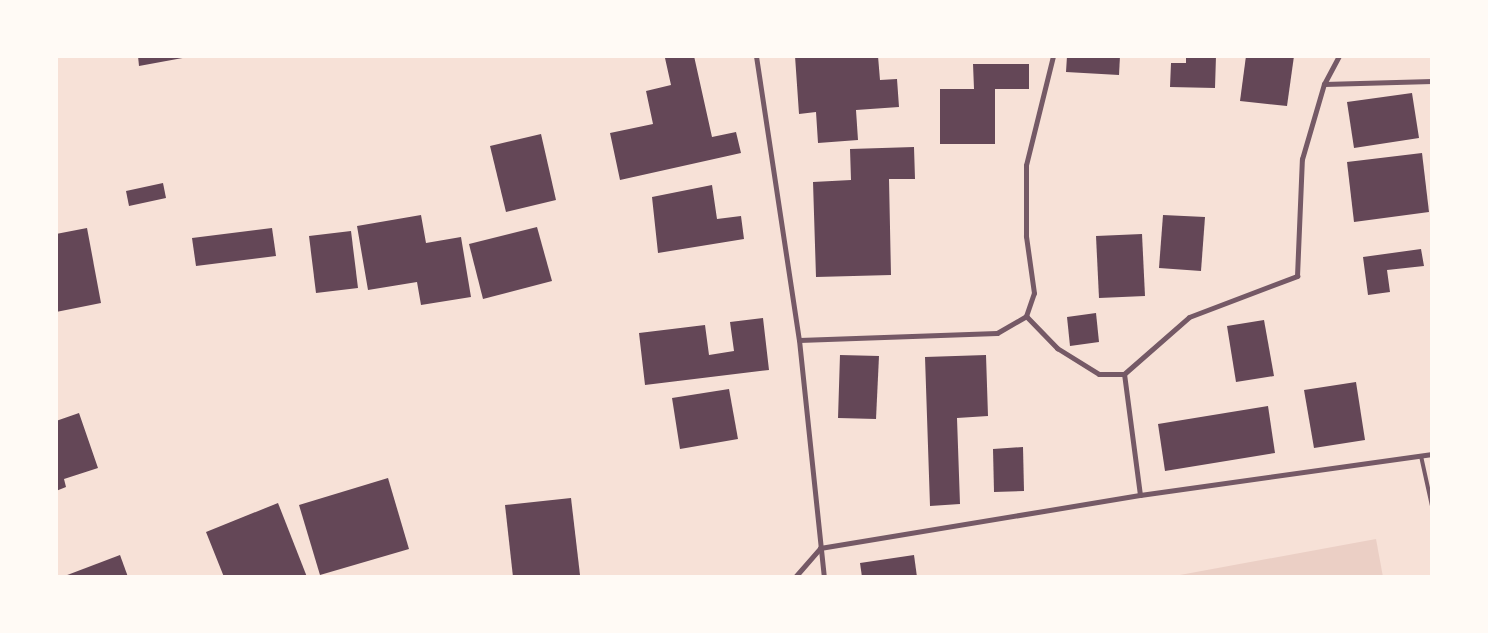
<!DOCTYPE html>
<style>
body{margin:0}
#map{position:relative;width:1488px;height:633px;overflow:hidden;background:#f7e1d7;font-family:Figtree,sans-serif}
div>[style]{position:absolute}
.green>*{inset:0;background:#ebcfc5}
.building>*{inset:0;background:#644757}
.service>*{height:4px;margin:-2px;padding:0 2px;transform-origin:2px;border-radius:2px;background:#755966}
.minor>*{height:5px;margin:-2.5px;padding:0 2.5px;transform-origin:2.5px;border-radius:2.5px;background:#755966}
span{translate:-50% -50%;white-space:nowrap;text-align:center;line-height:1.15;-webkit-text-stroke:4.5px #fffaf5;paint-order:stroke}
.frame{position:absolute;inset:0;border:58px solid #fffaf5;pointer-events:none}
</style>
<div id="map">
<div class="green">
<i style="clip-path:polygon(1376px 539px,1383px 577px,1169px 577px)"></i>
</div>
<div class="building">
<i style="clip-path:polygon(138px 56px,188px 56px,188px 57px,139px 66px)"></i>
<i style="clip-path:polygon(674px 56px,694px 56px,712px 137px,736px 132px,741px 153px,620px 180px,610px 133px,653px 124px,646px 91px,671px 85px,665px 58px)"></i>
<i style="clip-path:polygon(795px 56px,878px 56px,880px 80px,897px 79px,899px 107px,856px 110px,858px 140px,818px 143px,816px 112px,799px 114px)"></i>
<i style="clip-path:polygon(1067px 56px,1120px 56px,1119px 75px,1066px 72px)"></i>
<i style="clip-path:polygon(1186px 56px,1216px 56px,1215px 88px,1170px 87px,1171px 63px,1186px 63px)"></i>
<i style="clip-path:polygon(1246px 56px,1294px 56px,1287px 106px,1240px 101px)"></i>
<i style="clip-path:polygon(973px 64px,1029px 64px,1029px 89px,995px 89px,995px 144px,940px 144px,940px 89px,974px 89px)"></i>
<i style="clip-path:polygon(1412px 93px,1419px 138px,1354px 148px,1347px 102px)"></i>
<i style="clip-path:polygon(541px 134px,556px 200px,506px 212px,490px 146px)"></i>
<i style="clip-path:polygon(914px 147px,915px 179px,889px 179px,891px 275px,816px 277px,813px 182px,851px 180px,850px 149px)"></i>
<i style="clip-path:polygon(1422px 153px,1429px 212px,1354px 222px,1347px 162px)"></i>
<i style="clip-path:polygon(163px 183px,166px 198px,129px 206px,126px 191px)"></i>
<i style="clip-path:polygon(712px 185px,717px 219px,741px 216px,744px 239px,658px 253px,652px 197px)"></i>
<i style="clip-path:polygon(421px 215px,426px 243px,461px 237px,471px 297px,421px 305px,417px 282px,368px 290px,357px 226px)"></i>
<i style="clip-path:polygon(1163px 215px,1205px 217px,1201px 271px,1159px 268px)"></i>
<i style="clip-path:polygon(537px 227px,552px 281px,483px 299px,469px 244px)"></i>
<i style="clip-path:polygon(87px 228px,101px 303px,56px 312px,56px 234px)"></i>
<i style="clip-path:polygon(272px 228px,276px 256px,196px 266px,192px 238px)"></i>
<i style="clip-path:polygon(351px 231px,358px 288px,316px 293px,309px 236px)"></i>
<i style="clip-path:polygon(1142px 234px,1145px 296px,1099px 298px,1096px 236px)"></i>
<i style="clip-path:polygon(1421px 249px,1424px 266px,1387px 270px,1390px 292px,1368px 295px,1363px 257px)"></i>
<i style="clip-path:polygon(1096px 313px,1099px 342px,1070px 346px,1067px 317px)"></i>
<i style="clip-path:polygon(763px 318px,769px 370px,645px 385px,639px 333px,705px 325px,709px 355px,734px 351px,730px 322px)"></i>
<i style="clip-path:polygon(1264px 320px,1274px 376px,1236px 382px,1227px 326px)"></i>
<i style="clip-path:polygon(840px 355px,879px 356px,876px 419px,838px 418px)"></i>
<i style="clip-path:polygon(986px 355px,988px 416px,957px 418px,960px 504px,930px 506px,925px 357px)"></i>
<i style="clip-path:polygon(1356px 382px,1365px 440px,1314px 448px,1304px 390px)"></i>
<i style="clip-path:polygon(729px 389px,738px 439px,680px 449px,672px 398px)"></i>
<i style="clip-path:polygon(1268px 406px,1275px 453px,1165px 471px,1158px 424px)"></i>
<i style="clip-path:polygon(79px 413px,98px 468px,64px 479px,66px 487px,56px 491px,56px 421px)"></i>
<i style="clip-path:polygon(1023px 447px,1024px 491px,994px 492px,993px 449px)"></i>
<i style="clip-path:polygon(388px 478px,409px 549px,320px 575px,299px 505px)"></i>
<i style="clip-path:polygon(571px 498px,580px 575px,513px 577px,505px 505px)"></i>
<i style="clip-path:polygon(278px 503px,307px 577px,224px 577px,206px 532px)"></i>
<i style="clip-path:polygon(120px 555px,128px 577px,62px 577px)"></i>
<i style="clip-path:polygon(914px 555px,917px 577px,862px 577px,860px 563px)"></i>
</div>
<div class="service">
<i style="left:1421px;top:456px;width:51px;rotate:77.6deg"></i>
</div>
<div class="minor">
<i style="left:756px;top:56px;width:287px;rotate:81.4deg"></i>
<i style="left:799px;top:340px;width:238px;rotate:84deg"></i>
<i style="left:1324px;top:84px;width:108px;rotate:-1.6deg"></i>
<i style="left:1026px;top:316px;width:45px;rotate:45.9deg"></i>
<i style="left:1057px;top:348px;width:49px;rotate:31.8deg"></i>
<i style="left:1099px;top:374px;width:25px"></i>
<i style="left:799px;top:340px;width:198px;rotate:-2deg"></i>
<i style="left:997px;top:333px;width:34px;rotate:-30deg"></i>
<i style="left:1026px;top:316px;width:24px;rotate:-71deg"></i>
<i style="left:1034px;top:293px;width:58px;rotate:-98deg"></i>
<i style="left:1026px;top:236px;width:71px;rotate:-90deg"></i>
<i style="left:1026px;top:165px;width:112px;rotate:-76.1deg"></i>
<i style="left:1140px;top:495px;width:122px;rotate:-97.5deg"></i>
<i style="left:1124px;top:374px;width:86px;rotate:-41.2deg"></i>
<i style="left:1189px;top:317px;width:116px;rotate:-20.8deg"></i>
<i style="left:1297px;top:276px;width:117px;rotate:-87.6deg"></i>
<i style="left:1302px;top:159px;width:78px;rotate:-73.7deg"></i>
<i style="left:1324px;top:84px;width:32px;rotate:-62deg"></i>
<i style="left:820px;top:548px;width:324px;rotate:-9.4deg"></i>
<i style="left:1140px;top:495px;width:295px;rotate:-8deg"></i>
<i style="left:795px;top:577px;width:38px;rotate:-49deg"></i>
</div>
<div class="frame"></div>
</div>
